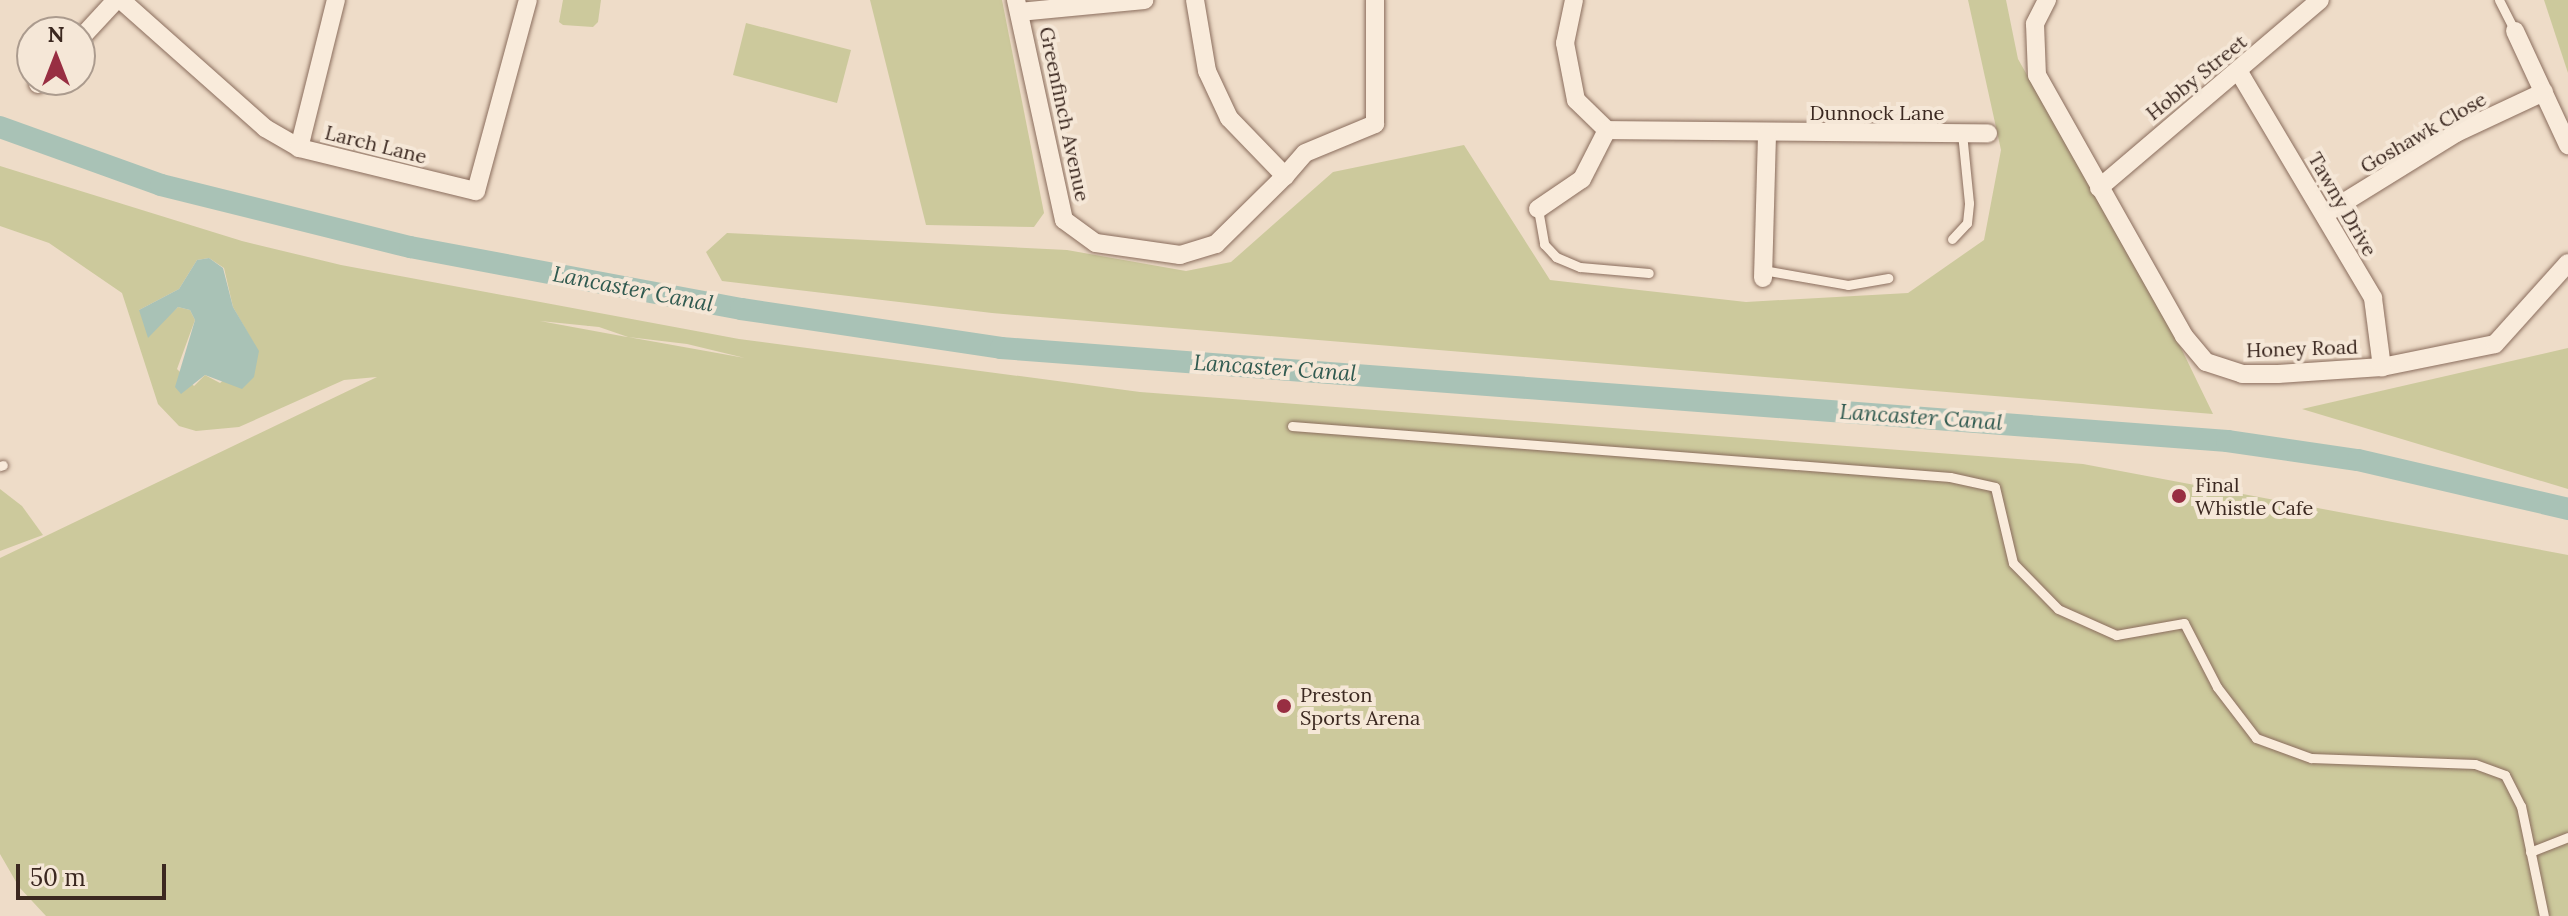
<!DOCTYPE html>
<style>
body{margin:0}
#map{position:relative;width:2568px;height:916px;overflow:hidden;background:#eedcc8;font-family:Lora,serif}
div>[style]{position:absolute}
.green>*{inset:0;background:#ccc99c}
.water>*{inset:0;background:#a9c2b6}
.canal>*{height:22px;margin:-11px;padding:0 11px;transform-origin:11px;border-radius:11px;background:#a9c2b6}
.roads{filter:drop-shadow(0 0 2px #8a6d5d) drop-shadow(0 0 2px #8a6d5d)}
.lane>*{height:9px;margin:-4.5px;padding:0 4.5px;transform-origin:4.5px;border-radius:4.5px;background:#f9ebdb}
.street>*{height:18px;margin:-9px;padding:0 9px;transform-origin:9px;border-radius:9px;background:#f9ebdb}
.dots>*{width:22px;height:22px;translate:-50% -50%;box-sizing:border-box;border:4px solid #f5e7d7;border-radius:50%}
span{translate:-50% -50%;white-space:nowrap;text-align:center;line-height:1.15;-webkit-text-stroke:8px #f5e7d7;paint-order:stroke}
.street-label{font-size:20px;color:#3b2820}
.poi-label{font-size:20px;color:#3b2820}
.left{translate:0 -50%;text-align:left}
.water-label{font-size:22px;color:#305a50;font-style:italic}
.north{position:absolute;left:16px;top:16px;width:80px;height:80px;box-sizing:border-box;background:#f5e7d7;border:2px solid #ab9b8e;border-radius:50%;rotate:0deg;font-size:22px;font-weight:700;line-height:32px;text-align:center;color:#3b2820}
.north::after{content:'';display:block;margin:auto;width:28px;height:36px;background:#982e42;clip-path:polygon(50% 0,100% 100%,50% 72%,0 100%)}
.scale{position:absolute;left:16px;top:864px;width:150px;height:36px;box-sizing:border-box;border:4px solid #3b2820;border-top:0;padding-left:10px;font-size:24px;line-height:28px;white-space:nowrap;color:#3b2820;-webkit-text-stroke:6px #f5e7d7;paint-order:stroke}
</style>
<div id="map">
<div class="green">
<i style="clip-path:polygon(563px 0,601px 0,598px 22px,593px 27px,563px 25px,559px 22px)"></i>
<i style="clip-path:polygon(870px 0,1002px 0,1044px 213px,1034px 227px,926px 225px)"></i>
<i style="clip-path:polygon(1968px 0,2006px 0,2018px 59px,2181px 348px,2213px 414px,992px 313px,722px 281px,706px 252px,727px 233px,1067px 250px,1186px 271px,1231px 262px,1333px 172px,1464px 145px,1550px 280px,1746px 302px,1908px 293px,1984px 240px,2001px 150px)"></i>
<i style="clip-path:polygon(2544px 0,2568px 0,2568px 73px)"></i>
<i style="clip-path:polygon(746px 23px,851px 50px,837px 103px,733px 75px)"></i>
<i style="clip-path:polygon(evenodd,0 166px,242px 241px,341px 265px,739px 339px,1140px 392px,2083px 464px,2568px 555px,2568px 916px,46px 916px,19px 887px,0 854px,0 558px,377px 377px,344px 380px,239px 427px,196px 431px,179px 426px,158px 404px,122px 293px,49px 243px,0 226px,0 166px,209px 258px,224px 268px,233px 307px,258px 351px,220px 383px,205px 375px,194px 386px,177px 369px,195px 320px,190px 310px,178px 307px,168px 316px,139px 310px,179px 289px,197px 260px,209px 258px,0 166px,540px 321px,599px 327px,628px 337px,627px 337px,540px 321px,0 166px,628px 337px,687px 344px,745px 358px,628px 337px)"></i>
<i style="clip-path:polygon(2568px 348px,2568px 489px,2302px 409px)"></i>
<i style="clip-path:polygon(0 489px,22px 506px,43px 535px,0 551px)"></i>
</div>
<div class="water">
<i style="clip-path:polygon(209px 258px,223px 268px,233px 307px,259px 351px,254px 377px,242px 389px,205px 375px,181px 394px,175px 387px,195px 320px,190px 310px,178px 307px,148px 338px,139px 310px,179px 289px,197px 260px)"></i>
</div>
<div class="canal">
<i style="left:0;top:127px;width:171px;rotate:19.8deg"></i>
<i style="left:161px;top:185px;width:257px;rotate:14deg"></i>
<i style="left:410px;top:247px;width:337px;rotate:10.6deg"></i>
<i style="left:741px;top:309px;width:263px;rotate:8.5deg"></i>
<i style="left:1001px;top:348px;width:1230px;rotate:4.34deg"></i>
<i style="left:2227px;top:441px;width:132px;rotate:8.3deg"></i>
<i style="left:2358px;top:460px;width:216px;rotate:13.1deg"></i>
</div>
<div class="roads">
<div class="lane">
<i style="left:2499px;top:0;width:35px;rotate:63deg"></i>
<i style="left:1538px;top:209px;width:36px;rotate:80deg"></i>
<i style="left:1544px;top:244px;width:18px;rotate:47deg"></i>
<i style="left:1556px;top:257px;width:26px;rotate:23deg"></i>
<i style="left:1580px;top:267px;width:69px;rotate:5deg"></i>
<i style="left:1952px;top:239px;width:22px;rotate:-47deg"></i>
<i style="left:1967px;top:223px;width:20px;rotate:-84deg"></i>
<i style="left:1969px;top:203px;width:70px;rotate:-95.7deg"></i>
<i style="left:1763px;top:270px;width:86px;rotate:10deg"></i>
<i style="left:1848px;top:285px;width:41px;rotate:-9.9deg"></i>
<i style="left:1292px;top:426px;width:660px;rotate:4.43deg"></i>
<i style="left:1950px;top:477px;width:46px;rotate:12.5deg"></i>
<i style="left:1995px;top:487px;width:78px;rotate:76.7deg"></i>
<i style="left:2013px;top:563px;width:64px;rotate:45.6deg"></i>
<i style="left:2058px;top:609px;width:64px;rotate:24.1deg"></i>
<i style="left:2116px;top:635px;width:69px;rotate:-10deg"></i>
<i style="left:2184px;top:623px;width:72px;rotate:62.7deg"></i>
<i style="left:2217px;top:687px;width:64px;rotate:52.6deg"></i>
<i style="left:2256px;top:738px;width:59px;rotate:20deg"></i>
<i style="left:2311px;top:758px;width:164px;rotate:2.1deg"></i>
<i style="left:2475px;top:764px;width:32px;rotate:20deg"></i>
<i style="left:2505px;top:775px;width:35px;rotate:63deg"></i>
<i style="left:2521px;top:806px;width:112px;rotate:78.2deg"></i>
<i style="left:0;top:466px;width:3px;rotate:-18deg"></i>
<i style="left:2530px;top:852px;width:41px;rotate:-21.5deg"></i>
</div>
<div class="street">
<i style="left:121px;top:0;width:193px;rotate:41.6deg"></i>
<i style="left:265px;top:128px;width:39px;rotate:30deg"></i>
<i style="left:299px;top:148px;width:182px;rotate:13.7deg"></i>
<i style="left:476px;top:191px;width:198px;rotate:-74.8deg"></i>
<i style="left:1016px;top:0;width:225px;rotate:77.7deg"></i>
<i style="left:1064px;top:220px;width:39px;rotate:36deg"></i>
<i style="left:1096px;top:243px;width:85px;rotate:8.1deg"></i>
<i style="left:1180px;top:255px;width:38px;rotate:-17deg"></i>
<i style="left:1216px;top:244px;width:97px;rotate:-44.6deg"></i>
<i style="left:1195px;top:0;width:72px;rotate:80.4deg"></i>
<i style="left:1207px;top:71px;width:52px;rotate:64.9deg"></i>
<i style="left:1229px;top:118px;width:81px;rotate:46deg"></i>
<i style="left:1285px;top:176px;width:30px;rotate:-49deg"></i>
<i style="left:1305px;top:153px;width:76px;rotate:-22.5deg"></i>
<i style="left:1375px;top:124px;width:124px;rotate:-90deg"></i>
<i style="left:1574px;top:0;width:44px;rotate:101.8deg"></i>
<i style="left:1565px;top:43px;width:58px;rotate:79.1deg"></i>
<i style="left:1576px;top:100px;width:43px;rotate:44.1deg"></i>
<i style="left:1607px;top:130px;width:381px;rotate:0.5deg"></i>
<i style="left:2047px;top:0;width:27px;rotate:117deg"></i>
<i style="left:2035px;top:24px;width:51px;rotate:87.8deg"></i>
<i style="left:2037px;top:75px;width:300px;rotate:60.6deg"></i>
<i style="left:2184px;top:336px;width:34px;rotate:50deg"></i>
<i style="left:2206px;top:362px;width:38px;rotate:18deg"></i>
<i style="left:2242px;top:374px;width:36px"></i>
<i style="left:2278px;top:374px;width:104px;rotate:-3.9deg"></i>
<i style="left:2382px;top:367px;width:115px;rotate:-11.5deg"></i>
<i style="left:2495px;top:344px;width:109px;rotate:-48deg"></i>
<i style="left:1019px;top:12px;width:126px;rotate:-5.5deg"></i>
<i style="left:2515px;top:31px;width:126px;rotate:65.1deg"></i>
<i style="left:80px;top:39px;width:53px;rotate:-47.3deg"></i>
<i style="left:2239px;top:72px;width:263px;rotate:59.3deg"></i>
<i style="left:2373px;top:298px;width:70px;rotate:82.6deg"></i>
<i style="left:38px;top:84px;width:6px;rotate:-45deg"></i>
<i style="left:299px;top:148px;width:153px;rotate:-76deg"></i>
<i style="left:2099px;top:188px;width:290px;rotate:-40.4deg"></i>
<i style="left:1538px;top:209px;width:53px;rotate:-34.3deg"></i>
<i style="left:1582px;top:179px;width:55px;rotate:-63deg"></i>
<i style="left:2325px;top:214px;width:154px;rotate:-31.7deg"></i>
<i style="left:2456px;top:133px;width:97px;rotate:-25deg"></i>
<i style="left:1763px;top:278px;width:144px;rotate:-88.4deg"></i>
</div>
</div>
<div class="dots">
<i style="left:2179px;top:496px;background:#982e42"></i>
<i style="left:1284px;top:706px;background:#982e42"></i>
</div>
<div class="street-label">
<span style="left:2196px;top:77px;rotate:-39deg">Hobby Street</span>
<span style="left:1877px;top:112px">Dunnock Lane</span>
<span style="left:1065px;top:114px;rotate:78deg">Greenfinch Avenue</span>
<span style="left:2423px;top:132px;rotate:-30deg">Goshawk Close</span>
<span style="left:376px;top:144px;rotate:14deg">Larch Lane</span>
<span style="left:2343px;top:204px;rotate:60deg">Tawny Drive</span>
<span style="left:2302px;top:348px;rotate:-2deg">Honey Road</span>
</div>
<div class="poi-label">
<span class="left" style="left:2195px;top:496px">Final<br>Whistle Cafe</span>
<span class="left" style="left:1300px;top:706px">Preston<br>Sports Arena</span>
</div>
<div class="water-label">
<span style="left:633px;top:289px;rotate:11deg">Lancaster Canal</span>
<span style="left:1275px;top:368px;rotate:4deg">Lancaster Canal</span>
<span style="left:1921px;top:417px;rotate:4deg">Lancaster Canal</span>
</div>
<div class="north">N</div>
<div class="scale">50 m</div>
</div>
